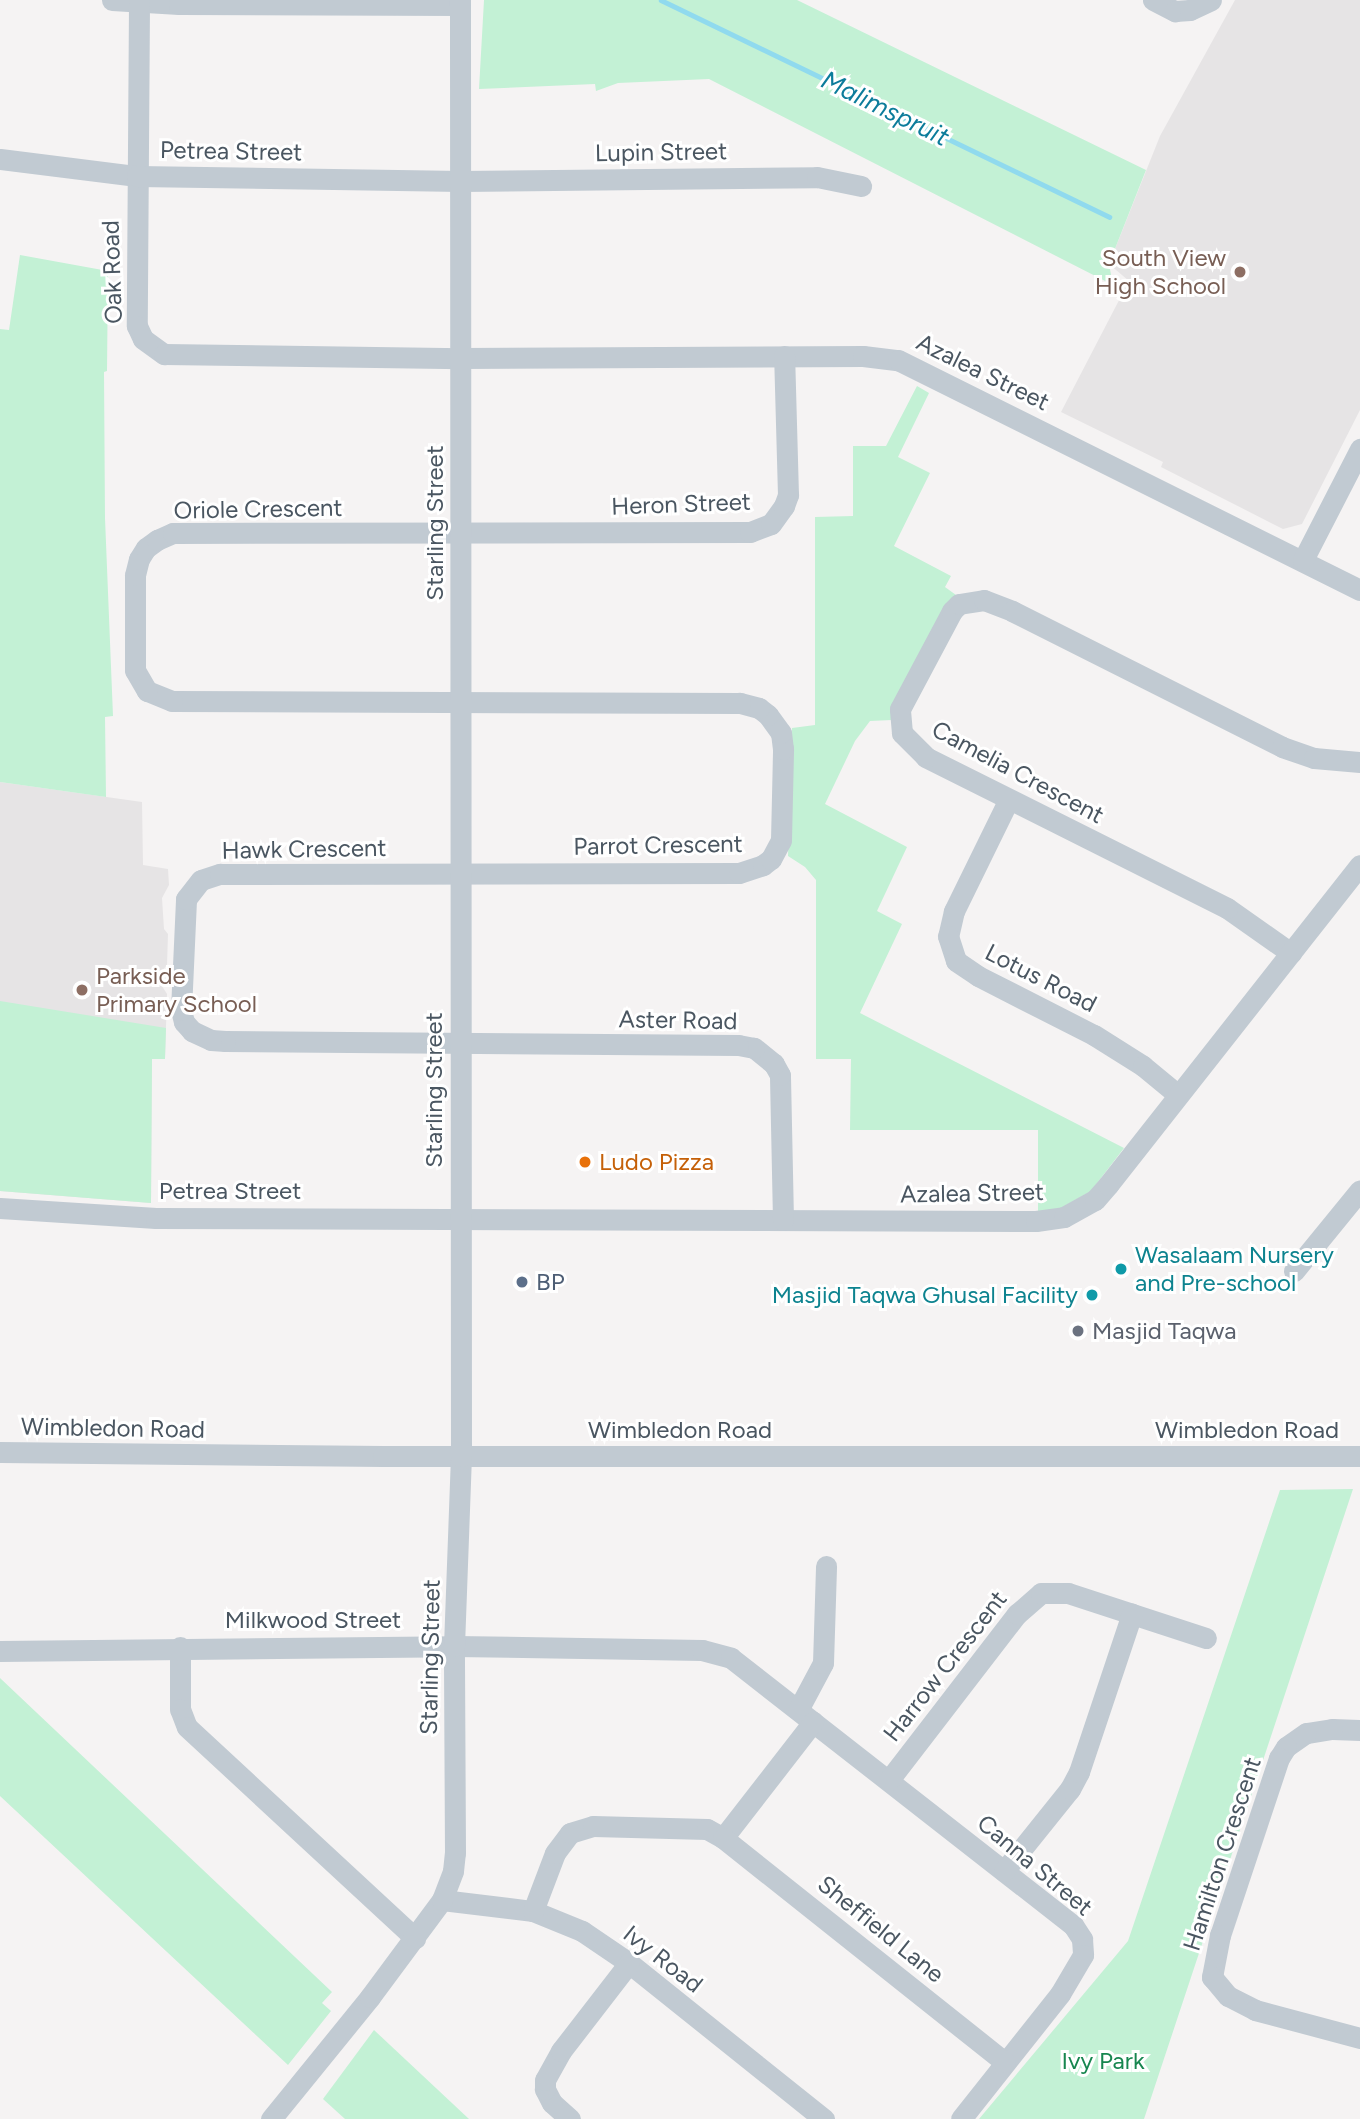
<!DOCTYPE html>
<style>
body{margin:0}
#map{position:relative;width:1360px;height:2119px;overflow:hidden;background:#f5f3f3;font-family:Figtree,sans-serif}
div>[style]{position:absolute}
.education>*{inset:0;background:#e6e4e5}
.green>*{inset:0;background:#c3f1d5}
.stream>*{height:4.5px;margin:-2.25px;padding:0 2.25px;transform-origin:2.25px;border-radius:2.25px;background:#90daee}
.minor>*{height:21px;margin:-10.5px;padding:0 10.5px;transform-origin:10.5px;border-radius:10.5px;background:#c1cad2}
.dots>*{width:19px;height:19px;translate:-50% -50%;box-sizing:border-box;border:4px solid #fff;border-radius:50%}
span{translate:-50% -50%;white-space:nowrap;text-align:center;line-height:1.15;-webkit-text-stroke:6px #fff;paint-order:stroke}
.street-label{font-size:24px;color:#4a5661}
.education-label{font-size:24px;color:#785e54}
.right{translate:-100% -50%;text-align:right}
.left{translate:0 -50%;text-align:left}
.food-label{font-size:24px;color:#c56008}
.culture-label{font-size:24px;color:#0d838f}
.service-label{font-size:24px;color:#4e5e75}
.worship-label{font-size:24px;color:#5b616d}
.park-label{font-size:24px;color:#17864f}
.water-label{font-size:26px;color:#0c7c9b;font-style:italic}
</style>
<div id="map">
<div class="education">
<i style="clip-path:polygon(1235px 0,1360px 0,1360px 410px,1302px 524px,1283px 529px,1161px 467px,1163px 462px,1061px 412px,1129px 281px,1109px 264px,1160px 136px)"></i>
<i style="clip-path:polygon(0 782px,142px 802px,143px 865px,168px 869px,169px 885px,162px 898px,164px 929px,168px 934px,167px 965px,162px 971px,162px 986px,167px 994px,165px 1059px,152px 1059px,151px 1203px,0 1191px)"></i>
</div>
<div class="green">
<i style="clip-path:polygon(484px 0,797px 0,1146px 170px,1109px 264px,1113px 285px,709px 79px,618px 83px,596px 91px,595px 84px,479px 89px)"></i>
<i style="clip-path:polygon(20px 255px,108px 271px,107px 371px,104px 372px,105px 518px,113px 716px,105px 717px,106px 797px,0 782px,0 329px,9px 330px)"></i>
<i style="clip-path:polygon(917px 386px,929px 393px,898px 457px,930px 473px,894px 546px,951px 576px,945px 587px,956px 595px,892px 720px,870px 721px,855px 741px,825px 804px,907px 847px,877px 911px,902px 924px,860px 1013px,1124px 1148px,1091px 1191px,1061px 1208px,1038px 1212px,1038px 1130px,850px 1130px,851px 1059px,816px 1059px,816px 880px,805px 867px,788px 856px,792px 728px,815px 725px,815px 517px,853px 516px,853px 446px,886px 446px)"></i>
<i style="clip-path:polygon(0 1001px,166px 1028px,165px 1059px,152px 1059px,151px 1203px,0 1191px)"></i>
<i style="clip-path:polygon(1353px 1489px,1144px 2119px,979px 2119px,1128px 1941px,1280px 1490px)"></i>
<i style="clip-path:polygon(0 1678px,332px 1992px,322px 2003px,331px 2011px,288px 2065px,0 1796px)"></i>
<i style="clip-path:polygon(374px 2030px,469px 2119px,345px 2119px,323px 2099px)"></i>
</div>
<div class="stream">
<i style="left:661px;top:0;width:498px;rotate:25.8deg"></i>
</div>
<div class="minor">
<i style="left:112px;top:0;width:67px;rotate:3.4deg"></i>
<i style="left:179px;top:4px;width:281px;rotate:0.2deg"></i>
<i style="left:1153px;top:0;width:25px;rotate:27deg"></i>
<i style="left:1175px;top:11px;width:15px;rotate:-4deg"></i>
<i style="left:1190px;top:10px;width:23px;rotate:-25deg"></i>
<i style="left:139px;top:4px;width:322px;rotate:90.4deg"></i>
<i style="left:137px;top:326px;width:14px;rotate:65deg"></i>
<i style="left:143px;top:339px;width:26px;rotate:36deg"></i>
<i style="left:164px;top:354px;width:298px;rotate:0.8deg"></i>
<i style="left:462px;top:358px;width:401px;rotate:-0.3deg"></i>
<i style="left:863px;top:356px;width:35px;rotate:7deg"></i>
<i style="left:898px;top:360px;width:516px;rotate:26.47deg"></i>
<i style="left:0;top:159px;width:138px;rotate:7.1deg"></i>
<i style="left:137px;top:176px;width:324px;rotate:0.9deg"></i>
<i style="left:461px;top:181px;width:356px;rotate:-0.6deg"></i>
<i style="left:817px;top:177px;width:45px;rotate:11.6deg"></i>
<i style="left:1303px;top:560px;width:125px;rotate:-62.8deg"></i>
<i style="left:1008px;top:801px;width:123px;rotate:116.1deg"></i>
<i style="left:954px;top:911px;width:26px;rotate:103deg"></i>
<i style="left:948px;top:936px;width:26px;rotate:72deg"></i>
<i style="left:956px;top:961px;width:27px;rotate:34deg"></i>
<i style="left:978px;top:976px;width:130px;rotate:27deg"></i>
<i style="left:1094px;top:1035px;width:58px;rotate:32.3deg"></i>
<i style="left:1143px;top:1066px;width:44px;rotate:39.5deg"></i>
<i style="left:1291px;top:953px;width:78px;rotate:-144.9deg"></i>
<i style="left:1227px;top:908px;width:337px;rotate:-153.4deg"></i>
<i style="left:926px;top:757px;width:34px;rotate:-135deg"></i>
<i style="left:902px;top:733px;width:24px;rotate:-95deg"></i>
<i style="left:900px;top:709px;width:111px;rotate:-62deg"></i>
<i style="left:952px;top:611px;width:10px;rotate:-45deg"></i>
<i style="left:959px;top:604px;width:25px;rotate:-9deg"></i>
<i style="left:984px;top:600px;width:30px;rotate:21deg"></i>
<i style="left:1012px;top:611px;width:302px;rotate:26.7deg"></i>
<i style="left:1282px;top:747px;width:34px;rotate:19deg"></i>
<i style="left:1314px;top:758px;width:46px;rotate:5deg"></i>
<i style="left:0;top:1208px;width:156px;rotate:3.7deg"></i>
<i style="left:156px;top:1218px;width:880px;rotate:0.2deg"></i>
<i style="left:1036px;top:1221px;width:28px;rotate:-8deg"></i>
<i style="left:1064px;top:1217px;width:35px;rotate:-29deg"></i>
<i style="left:1095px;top:1200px;width:20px;rotate:-49deg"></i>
<i style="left:1108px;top:1185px;width:407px;rotate:-51.8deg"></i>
<i style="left:783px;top:1220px;width:145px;rotate:-91.2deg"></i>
<i style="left:780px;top:1075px;width:13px;rotate:-119deg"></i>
<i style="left:774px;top:1064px;width:26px;rotate:-141deg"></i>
<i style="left:754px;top:1048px;width:16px;rotate:-169deg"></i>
<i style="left:738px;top:1045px;width:513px;rotate:-179.55deg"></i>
<i style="left:225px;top:1041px;width:14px;rotate:-176deg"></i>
<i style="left:211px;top:1040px;width:21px;rotate:-155deg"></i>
<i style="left:192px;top:1031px;width:12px;rotate:-132deg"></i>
<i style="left:184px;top:1022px;width:12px;rotate:-104deg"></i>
<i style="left:181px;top:1010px;width:111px;rotate:-87.4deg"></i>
<i style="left:186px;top:899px;width:24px;rotate:-52deg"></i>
<i style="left:201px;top:880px;width:20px;rotate:-18deg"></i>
<i style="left:220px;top:874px;width:519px;rotate:-0.11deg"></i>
<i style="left:739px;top:873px;width:25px;rotate:-18deg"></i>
<i style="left:763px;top:865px;width:10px;rotate:-37deg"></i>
<i style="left:771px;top:859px;width:21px;rotate:-62deg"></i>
<i style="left:781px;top:840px;width:91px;rotate:-88.7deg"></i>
<i style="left:783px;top:749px;width:16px;rotate:-97deg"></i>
<i style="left:781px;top:733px;width:22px;rotate:-126deg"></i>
<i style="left:768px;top:715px;width:11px;rotate:-142deg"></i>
<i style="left:759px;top:708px;width:20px;rotate:-165deg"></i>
<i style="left:740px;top:703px;width:568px;rotate:-179.8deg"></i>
<i style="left:172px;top:701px;width:27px;rotate:-158deg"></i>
<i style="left:147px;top:691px;width:24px;rotate:-120deg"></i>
<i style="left:135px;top:670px;width:95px;rotate:-90deg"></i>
<i style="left:135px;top:575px;width:16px;rotate:-76deg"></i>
<i style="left:139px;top:559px;width:13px;rotate:-58deg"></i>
<i style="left:146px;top:548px;width:14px;rotate:-36deg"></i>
<i style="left:157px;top:540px;width:17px;rotate:-24deg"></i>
<i style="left:173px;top:533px;width:577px;rotate:-0.1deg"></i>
<i style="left:750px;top:532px;width:22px;rotate:-21deg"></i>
<i style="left:771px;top:524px;width:22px;rotate:-54deg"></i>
<i style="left:784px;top:506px;width:12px;rotate:-70deg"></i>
<i style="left:788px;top:495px;width:139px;rotate:-91.6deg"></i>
<i style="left:1294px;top:1271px;width:104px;rotate:-50.8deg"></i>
<i style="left:0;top:1452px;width:383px;rotate:0.6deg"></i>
<i style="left:383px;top:1456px;width:977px"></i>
<i style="left:180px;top:1647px;width:62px;rotate:90deg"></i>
<i style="left:180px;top:1709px;width:19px;rotate:69deg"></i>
<i style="left:187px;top:1727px;width:311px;rotate:42.8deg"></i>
<i style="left:0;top:1651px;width:454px;rotate:-0.6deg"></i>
<i style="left:454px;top:1646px;width:248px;rotate:0.9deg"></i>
<i style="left:702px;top:1650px;width:30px;rotate:15deg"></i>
<i style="left:731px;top:1658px;width:434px;rotate:38deg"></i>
<i style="left:1073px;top:1925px;width:17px;rotate:57deg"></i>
<i style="left:1082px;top:1939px;width:16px;rotate:86deg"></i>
<i style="left:1083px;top:1955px;width:45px;rotate:120.5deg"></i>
<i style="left:1060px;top:1994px;width:159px;rotate:128.4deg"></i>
<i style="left:798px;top:1710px;width:53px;rotate:-62deg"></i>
<i style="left:823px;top:1663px;width:97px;rotate:-88.2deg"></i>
<i style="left:1360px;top:1730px;width:28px;rotate:-178deg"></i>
<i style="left:1332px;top:1729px;width:26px;rotate:171deg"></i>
<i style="left:1306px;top:1733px;width:24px;rotate:145deg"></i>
<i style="left:1286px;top:1747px;width:13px;rotate:122deg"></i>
<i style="left:1279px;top:1758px;width:187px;rotate:108.4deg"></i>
<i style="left:1220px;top:1935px;width:43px;rotate:100.8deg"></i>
<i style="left:1212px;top:1977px;width:25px;rotate:50deg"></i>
<i style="left:1228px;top:1996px;width:30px;rotate:27deg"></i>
<i style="left:1255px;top:2010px;width:109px;rotate:14.9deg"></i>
<i style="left:889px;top:1780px;width:210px;rotate:-52.4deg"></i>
<i style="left:1017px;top:1614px;width:32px;rotate:-41deg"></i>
<i style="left:1041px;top:1593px;width:27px"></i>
<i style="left:1068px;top:1593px;width:145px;rotate:18.1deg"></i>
<i style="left:723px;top:1838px;width:147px;rotate:-52.2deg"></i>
<i style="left:1004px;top:1871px;width:105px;rotate:-51.2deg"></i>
<i style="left:1070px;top:1789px;width:19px;rotate:-62deg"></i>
<i style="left:1079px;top:1772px;width:167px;rotate:-71.5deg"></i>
<i style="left:442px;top:1900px;width:92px;rotate:6.9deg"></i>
<i style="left:533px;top:1911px;width:53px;rotate:22.2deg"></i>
<i style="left:582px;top:1931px;width:57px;rotate:34.2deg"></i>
<i style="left:629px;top:1963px;width:250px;rotate:38.7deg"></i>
<i style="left:533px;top:1911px;width:62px;rotate:-69.2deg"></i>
<i style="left:555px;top:1853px;width:25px;rotate:-53deg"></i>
<i style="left:570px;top:1833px;width:24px;rotate:-17deg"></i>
<i style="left:593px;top:1826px;width:114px;rotate:1.5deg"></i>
<i style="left:707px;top:1829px;width:18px;rotate:29deg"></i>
<i style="left:723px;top:1838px;width:360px;rotate:38.5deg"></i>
<i style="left:271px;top:2119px;width:157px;rotate:-50.9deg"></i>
<i style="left:370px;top:1997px;width:121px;rotate:-53.4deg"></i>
<i style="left:442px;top:1900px;width:31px;rotate:-69deg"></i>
<i style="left:453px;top:1871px;width:18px;rotate:-84deg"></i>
<i style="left:455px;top:1853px;width:207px;rotate:-90.3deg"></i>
<i style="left:454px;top:1646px;width:190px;rotate:-87.9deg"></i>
<i style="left:461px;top:1456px;width:1456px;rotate:-90.04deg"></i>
<i style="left:570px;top:2119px;width:24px;rotate:-138deg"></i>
<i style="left:552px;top:2103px;width:16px;rotate:-117deg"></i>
<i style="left:545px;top:2089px;width:9px;rotate:-90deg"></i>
<i style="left:545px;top:2080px;width:33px;rotate:-61deg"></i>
<i style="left:561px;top:2051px;width:111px;rotate:-52.3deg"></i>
</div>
<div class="dots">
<i style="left:1240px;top:272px;background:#8d6e63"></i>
<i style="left:82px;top:990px;background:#8d6e63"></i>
<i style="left:585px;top:1162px;background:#e8710a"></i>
<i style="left:1121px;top:1269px;background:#0f9aa8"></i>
<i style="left:522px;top:1282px;background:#5c6f8a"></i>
<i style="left:1092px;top:1295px;background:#0f9aa8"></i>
<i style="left:1078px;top:1331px;background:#6b7280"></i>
</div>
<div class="street-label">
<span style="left:231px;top:151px;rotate:1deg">Petrea Street</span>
<span style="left:661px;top:152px;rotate:-1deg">Lupin Street</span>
<span style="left:112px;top:272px;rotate:-92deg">Oak Road</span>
<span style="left:983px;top:372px;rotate:26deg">Azalea Street</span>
<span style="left:681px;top:504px;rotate:-2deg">Heron Street</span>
<span style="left:258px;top:509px;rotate:-1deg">Oriole Crescent</span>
<span style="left:435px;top:523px;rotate:-90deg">Starling Street</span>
<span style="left:1018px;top:772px;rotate:28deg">Camelia Crescent</span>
<span style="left:658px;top:845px;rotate:-1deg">Parrot Crescent</span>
<span style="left:304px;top:849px;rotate:-1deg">Hawk Crescent</span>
<span style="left:1041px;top:978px;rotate:27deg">Lotus Road</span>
<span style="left:678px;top:1020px;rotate:1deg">Aster Road</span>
<span style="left:434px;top:1090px;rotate:-90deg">Starling Street</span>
<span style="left:230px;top:1191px">Petrea Street</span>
<span style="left:972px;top:1193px;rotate:-1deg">Azalea Street</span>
<span style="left:113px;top:1428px;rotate:1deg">Wimbledon Road</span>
<span style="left:680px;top:1430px">Wimbledon Road</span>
<span style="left:1247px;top:1430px">Wimbledon Road</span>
<span style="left:313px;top:1620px">Milkwood Street</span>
<span style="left:430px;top:1657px;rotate:-89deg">Starling Street</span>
<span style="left:945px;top:1666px;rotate:-52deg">Harrow Crescent</span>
<span style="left:1222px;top:1854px;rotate:-72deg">Hamilton Crescent</span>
<span style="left:1035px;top:1865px;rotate:40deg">Canna Street</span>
<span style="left:881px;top:1929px;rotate:39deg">Sheffield Lane</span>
<span style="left:663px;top:1959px;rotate:38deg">Ivy Road</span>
</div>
<div class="education-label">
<span class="right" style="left:1226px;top:272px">South View<br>High School</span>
<span class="left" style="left:96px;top:990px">Parkside<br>Primary School</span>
</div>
<div class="food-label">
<span class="left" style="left:599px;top:1162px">Ludo Pizza</span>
</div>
<div class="culture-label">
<span class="left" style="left:1135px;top:1269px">Wasalaam Nursery<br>and Pre-school</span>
<span class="right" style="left:1078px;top:1295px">Masjid Taqwa Ghusal Facility</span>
</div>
<div class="service-label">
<span class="left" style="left:536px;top:1282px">BP</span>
</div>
<div class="worship-label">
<span class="left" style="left:1092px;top:1331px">Masjid Taqwa</span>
</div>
<div class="park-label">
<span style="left:1103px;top:2061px">Ivy Park</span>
</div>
<div class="water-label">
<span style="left:885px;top:109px;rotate:26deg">Malimspruit</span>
</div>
</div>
